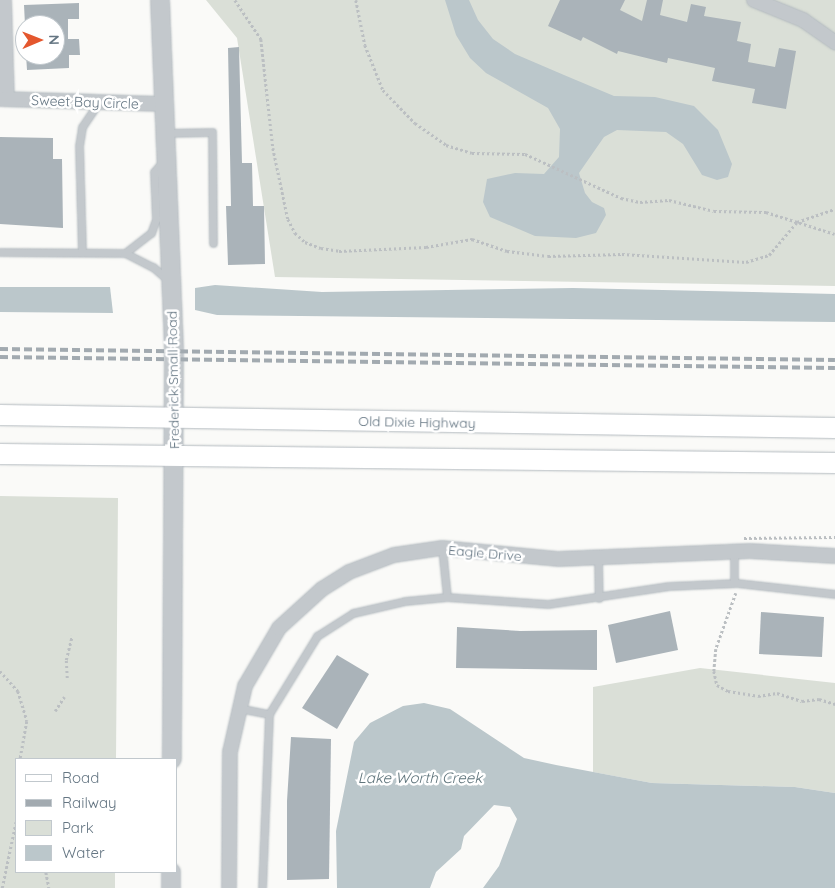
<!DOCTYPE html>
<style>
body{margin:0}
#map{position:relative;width:835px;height:888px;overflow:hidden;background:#fafaf8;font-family:Quicksand,sans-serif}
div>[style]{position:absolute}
.green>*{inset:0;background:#dadfd7}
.water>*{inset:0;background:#bbc7cb}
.building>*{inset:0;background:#aab3b9}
.path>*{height:2.5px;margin-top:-1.25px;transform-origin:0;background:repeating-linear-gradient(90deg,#bbbfc2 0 2.5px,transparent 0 5px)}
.roads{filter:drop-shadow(0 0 1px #b3babf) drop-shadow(0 0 1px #b3babf)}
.service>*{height:7px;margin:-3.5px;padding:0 3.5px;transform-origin:3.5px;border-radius:3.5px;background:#c3c8cc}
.minor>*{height:14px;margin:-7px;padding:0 7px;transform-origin:7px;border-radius:7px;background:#c3c8cc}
.tertiary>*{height:18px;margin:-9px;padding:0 9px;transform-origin:9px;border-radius:9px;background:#c3c8cc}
.secondary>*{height:20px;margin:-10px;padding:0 10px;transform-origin:10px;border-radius:10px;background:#fff}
.rail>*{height:4px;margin-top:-2px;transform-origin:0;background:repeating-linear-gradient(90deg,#a2aab0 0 8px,transparent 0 12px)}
span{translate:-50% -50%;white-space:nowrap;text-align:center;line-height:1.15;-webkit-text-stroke:5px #fff;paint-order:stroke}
.street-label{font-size:14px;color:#657683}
.water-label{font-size:15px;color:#60757c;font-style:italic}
.legend{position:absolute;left:15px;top:758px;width:162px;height:115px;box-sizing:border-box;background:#fff;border:1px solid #c1c8cd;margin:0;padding:6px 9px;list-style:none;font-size:15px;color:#657683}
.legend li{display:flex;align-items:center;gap:10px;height:25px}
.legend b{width:25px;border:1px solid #c1c8cd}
.north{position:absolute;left:15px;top:15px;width:50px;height:50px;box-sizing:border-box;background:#fff;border:1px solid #c1c8cd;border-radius:50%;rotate:89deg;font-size:14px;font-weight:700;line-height:20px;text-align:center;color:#657683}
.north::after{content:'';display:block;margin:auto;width:18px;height:22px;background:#e4572e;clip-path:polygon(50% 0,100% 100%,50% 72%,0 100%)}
</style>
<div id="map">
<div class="green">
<i style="clip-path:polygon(206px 0,835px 0,835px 286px,275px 277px,237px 38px)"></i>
<i style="clip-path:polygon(0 496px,118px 498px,116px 759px,16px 759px,16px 872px,115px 872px,115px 888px,0 888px)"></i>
<i style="clip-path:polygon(700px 668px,835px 683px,835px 793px,795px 787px,652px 783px,593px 772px,593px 687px)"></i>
</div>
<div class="water">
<i style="clip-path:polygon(445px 0,469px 0,478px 20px,493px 39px,515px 54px,564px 75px,614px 96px,655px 97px,694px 106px,718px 130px,732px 164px,728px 177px,717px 180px,702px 175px,683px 144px,666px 132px,617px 130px,604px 137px,579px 173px,585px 193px,592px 202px,604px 208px,606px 215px,596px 233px,576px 238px,535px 236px,490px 217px,483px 202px,487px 179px,515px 173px,544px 174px,559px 157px,560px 129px,548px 108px,486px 73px,470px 58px,456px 35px)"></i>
<i style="clip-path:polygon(215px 285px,322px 292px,573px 288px,835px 294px,835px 322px,217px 315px,195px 310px,195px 288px)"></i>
<i style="clip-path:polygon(0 287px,110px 287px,113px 313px,0 312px)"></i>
<i style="clip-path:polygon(424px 703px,450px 709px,524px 758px,556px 765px,652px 783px,795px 787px,835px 793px,835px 888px,483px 888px,499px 866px,517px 819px,510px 807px,494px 805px,464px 836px,461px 849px,436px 872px,430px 888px,337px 888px,336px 831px,354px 742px,370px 723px,403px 706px)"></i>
</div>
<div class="building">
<i style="clip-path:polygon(560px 0,625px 0,620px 10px,642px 21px,647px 0,663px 0,660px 15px,687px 22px,691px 4px,706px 7px,704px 16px,741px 22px,737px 41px,751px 44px,748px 62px,775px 67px,779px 48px,796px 51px,786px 109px,752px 103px,755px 89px,712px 81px,715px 68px,668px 58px,667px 63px,618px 51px,617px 54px,583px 37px,581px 41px,548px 26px)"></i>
<i style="clip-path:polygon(79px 3px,79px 19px,68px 19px,68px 39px,79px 39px,80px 55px,69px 55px,69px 68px,27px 70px,26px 55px,55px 55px,55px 25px,25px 25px,24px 5px)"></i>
<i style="clip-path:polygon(239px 47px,242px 163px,252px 163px,253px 206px,264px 206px,265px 264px,228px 265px,226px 206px,231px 206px,228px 48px)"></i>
<i style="clip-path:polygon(0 137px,53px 138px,53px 159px,62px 159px,63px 228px,0 224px)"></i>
<i style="clip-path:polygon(670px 611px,678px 650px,616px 663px,608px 625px)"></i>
<i style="clip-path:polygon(761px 612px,824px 617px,822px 657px,759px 654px)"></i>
<i style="clip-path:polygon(457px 627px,520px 631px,597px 630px,597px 670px,456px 668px)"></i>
<i style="clip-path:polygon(337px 655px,369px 674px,337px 729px,302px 708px)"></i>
<i style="clip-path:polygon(291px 737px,331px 739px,329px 879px,287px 880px,287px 801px)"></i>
</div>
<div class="path">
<i style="left:235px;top:0;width:47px;rotate:56.3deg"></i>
<i style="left:261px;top:39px;width:110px;rotate:83.7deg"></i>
<i style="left:273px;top:148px;width:73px;rotate:78.1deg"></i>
<i style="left:288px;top:219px;width:16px;rotate:63deg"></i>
<i style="left:295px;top:233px;width:13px;rotate:42deg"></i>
<i style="left:305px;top:242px;width:17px;rotate:21deg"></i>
<i style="left:321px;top:248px;width:18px;rotate:9deg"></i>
<i style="left:339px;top:251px;width:87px;rotate:-2.6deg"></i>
<i style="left:426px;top:247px;width:47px;rotate:-9.9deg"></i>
<i style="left:472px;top:239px;width:37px;rotate:19deg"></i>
<i style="left:507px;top:251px;width:41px;rotate:7deg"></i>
<i style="left:548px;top:256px;width:74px;rotate:-1.5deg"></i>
<i style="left:622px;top:254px;width:124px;rotate:3.7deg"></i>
<i style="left:746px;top:262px;width:24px;rotate:-17deg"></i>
<i style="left:769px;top:255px;width:43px;rotate:-49.7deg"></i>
<i style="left:797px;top:222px;width:40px;rotate:-18.9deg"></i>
<i style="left:356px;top:0;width:46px;rotate:78.7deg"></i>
<i style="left:365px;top:45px;width:48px;rotate:68.2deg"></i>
<i style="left:383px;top:90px;width:46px;rotate:45.9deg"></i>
<i style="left:415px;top:123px;width:38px;rotate:35deg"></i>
<i style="left:446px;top:145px;width:27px;rotate:17deg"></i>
<i style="left:472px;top:153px;width:53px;rotate:1.1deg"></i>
<i style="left:525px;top:154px;width:106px;rotate:24.6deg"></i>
<i style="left:621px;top:198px;width:19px;rotate:12deg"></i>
<i style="left:640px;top:202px;width:29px;rotate:-4deg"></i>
<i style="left:669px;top:200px;width:46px;rotate:13.7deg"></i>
<i style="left:714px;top:211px;width:52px;rotate:1.1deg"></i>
<i style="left:766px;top:212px;width:72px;rotate:17.7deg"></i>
<i style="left:744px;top:538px;width:91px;rotate:-0.6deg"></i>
<i style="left:736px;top:593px;width:59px;rotate:109.7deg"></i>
<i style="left:716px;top:649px;width:22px;rotate:95deg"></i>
<i style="left:714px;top:671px;width:14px;rotate:78deg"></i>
<i style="left:717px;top:685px;width:13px;rotate:29deg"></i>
<i style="left:728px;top:691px;width:30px;rotate:9deg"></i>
<i style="left:758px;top:696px;width:19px;rotate:-9deg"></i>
<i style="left:777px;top:693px;width:26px;rotate:18deg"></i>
<i style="left:802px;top:701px;width:17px;rotate:-7deg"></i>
<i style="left:819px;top:699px;width:17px;rotate:17deg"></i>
<i style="left:0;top:671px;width:27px;rotate:48deg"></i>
<i style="left:18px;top:691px;width:31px;rotate:73deg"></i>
<i style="left:27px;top:721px;width:39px;rotate:100deg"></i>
<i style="left:67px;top:678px;width:18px;rotate:-93deg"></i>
<i style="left:66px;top:660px;width:25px;rotate:-76deg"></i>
<i style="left:55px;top:711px;width:17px;rotate:-57deg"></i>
<i style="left:46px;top:872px;width:16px;rotate:79deg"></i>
<i style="left:2px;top:888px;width:68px;rotate:-78.2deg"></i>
</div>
<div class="roads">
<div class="service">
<i style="left:165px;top:133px;width:47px;rotate:-1.2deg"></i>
<i style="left:212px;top:132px;width:111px;rotate:89.5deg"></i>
<i style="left:0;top:252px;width:125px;rotate:0.5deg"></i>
<i style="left:125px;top:253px;width:31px;rotate:27deg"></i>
<i style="left:153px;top:267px;width:20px;rotate:41deg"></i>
<i style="left:82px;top:252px;width:106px;rotate:-91.6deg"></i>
<i style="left:79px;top:146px;width:19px;rotate:-81deg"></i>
<i style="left:82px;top:127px;width:29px;rotate:-56deg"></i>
<i style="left:125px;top:253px;width:33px;rotate:-38deg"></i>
<i style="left:151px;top:233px;width:15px;rotate:-70deg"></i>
<i style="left:156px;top:219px;width:47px;rotate:-92.4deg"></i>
<i style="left:154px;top:172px;width:14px;rotate:-51deg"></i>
<i style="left:442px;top:548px;width:49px;rotate:84.2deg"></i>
<i style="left:447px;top:597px;width:101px;rotate:4deg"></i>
<i style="left:548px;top:604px;width:122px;rotate:-8.5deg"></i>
<i style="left:669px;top:586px;width:68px;rotate:-2.5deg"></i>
<i style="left:737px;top:583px;width:99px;rotate:6.4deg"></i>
<i style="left:734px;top:552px;width:31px;rotate:90deg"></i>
<i style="left:598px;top:559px;width:39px;rotate:89deg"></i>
<i style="left:238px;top:708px;width:32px;rotate:11deg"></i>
<i style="left:262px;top:888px;width:174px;rotate:-87.7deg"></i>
<i style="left:269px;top:714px;width:92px;rotate:-58.4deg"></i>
<i style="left:317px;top:636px;width:43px;rotate:-32.6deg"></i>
<i style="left:353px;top:613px;width:53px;rotate:-13deg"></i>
<i style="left:405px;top:601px;width:42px;rotate:-5.4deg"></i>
</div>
<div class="minor">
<i style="left:4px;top:0;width:99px;rotate:88.3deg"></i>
<i style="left:754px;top:0;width:53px;rotate:22.2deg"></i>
<i style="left:803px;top:20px;width:39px;rotate:35deg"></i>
<i style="left:0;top:99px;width:163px;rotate:1.8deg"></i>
<i style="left:229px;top:888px;width:136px;rotate:-89.6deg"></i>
<i style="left:230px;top:752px;width:68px;rotate:-77.2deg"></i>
<i style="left:245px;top:686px;width:67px;rotate:-59.6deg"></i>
<i style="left:279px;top:628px;width:58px;rotate:-42.2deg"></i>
<i style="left:322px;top:589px;width:32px;rotate:-32deg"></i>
<i style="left:349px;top:572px;width:48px;rotate:-20.7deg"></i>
<i style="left:394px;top:555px;width:49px;rotate:-8.3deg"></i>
<i style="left:442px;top:548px;width:118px;rotate:5.4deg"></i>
<i style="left:559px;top:559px;width:191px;rotate:-2.4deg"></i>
<i style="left:750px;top:551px;width:85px;rotate:3.4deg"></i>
</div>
<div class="tertiary">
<i style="left:160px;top:0;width:351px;rotate:87.7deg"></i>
<i style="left:174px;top:351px;width:408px;rotate:90.3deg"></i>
<i style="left:171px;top:888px;width:16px;rotate:-90deg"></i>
</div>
<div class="secondary">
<i style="left:0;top:415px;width:835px;rotate:0.89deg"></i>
<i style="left:0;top:454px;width:835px;rotate:0.62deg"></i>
</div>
</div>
<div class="rail">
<i style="left:0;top:349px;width:835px;rotate:0.75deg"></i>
<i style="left:0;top:357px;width:835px;rotate:0.75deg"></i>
</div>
<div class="street-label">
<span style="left:85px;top:102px;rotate:2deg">Sweet Bay Circle</span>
<span style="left:173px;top:380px;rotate:-91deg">Frederick Small Road</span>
<span style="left:417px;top:422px;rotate:1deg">Old Dixie Highway</span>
<span style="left:485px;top:553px;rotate:5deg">Eagle Drive</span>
</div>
<div class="water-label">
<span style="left:420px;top:778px">Lake Worth Creek</span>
</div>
<ul class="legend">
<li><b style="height:6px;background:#fff"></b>Road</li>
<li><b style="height:6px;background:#a2aab0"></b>Railway</li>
<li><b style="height:14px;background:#dadfd7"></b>Park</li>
<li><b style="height:14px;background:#bbc7cb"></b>Water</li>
</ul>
<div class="north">N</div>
</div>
